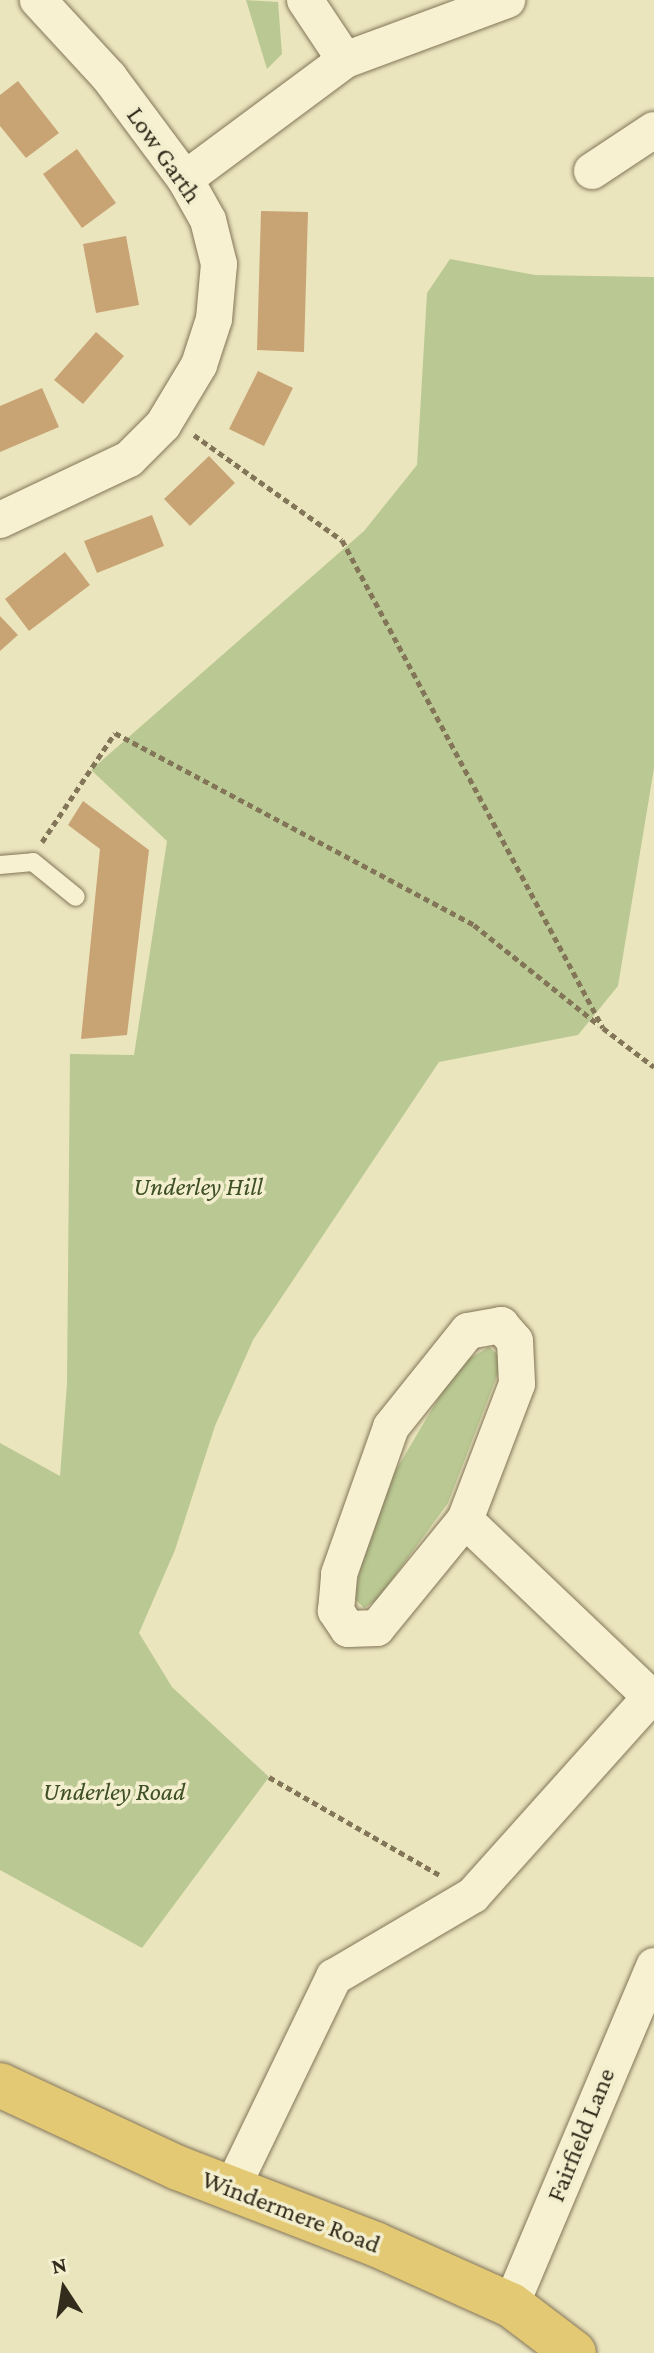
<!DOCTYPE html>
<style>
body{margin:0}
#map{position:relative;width:654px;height:2353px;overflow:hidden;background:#ebe5be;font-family:"Crimson Pro",serif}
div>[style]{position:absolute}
.green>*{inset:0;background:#bac993}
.building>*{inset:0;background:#c8a475}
.path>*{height:5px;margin-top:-2.5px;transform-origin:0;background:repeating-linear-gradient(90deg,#837558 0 6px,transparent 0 10px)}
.roads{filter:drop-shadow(0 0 2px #837558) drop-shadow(0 0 2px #837558)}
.service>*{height:18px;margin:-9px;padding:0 9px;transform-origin:9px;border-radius:9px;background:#f7f1d1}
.minor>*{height:36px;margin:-18px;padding:0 18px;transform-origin:18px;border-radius:18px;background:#f7f1d1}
.trunk>*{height:44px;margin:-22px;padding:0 22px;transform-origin:22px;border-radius:22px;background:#e4c974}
span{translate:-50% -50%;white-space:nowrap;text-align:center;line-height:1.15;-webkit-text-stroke:7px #f3eecd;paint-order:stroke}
.street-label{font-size:26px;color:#332b1c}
.park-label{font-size:26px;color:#3d4f23;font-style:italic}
.north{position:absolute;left:24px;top:2249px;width:80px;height:80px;-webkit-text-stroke:6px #f3eecd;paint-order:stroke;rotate:348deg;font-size:22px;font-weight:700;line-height:32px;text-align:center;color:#332b1c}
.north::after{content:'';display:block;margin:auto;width:28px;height:36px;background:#332b1c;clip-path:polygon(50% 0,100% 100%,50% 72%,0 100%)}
</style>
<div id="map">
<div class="green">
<i style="clip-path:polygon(246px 0,278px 2px,282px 54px,267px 69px)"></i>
<i style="clip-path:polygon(450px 259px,535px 275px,654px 277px,654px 768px,618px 986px,578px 1035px,439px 1062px,253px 1340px,215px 1426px,175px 1550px,139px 1633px,172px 1687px,269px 1777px,142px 1948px,0 1870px,0 1443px,60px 1476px,67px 1384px,70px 1054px,134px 1055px,167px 841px,91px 770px,364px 531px,417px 465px,427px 293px)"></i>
<i style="clip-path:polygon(489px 1347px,498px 1355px,499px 1371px,448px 1503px,377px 1600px,364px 1608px,354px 1598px,373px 1509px,458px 1365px)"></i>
</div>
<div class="building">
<i style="clip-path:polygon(18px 81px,59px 133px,26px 158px,0 126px,0 95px)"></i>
<i style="clip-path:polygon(77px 149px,116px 203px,82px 228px,43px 174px)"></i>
<i style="clip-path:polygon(261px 211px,308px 212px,304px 352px,257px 350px)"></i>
<i style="clip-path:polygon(126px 236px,139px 305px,96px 313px,83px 244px)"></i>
<i style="clip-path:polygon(96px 332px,124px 356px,83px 404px,54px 380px)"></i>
<i style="clip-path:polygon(258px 371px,293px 388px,264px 446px,229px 429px)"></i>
<i style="clip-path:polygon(42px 388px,59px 427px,0 452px,0 406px)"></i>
<i style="clip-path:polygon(209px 456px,235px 483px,190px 526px,164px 499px)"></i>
<i style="clip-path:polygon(152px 515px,164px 546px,97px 573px,84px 541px)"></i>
<i style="clip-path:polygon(65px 552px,90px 585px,29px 631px,5px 599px)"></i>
<i style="clip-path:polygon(0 616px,18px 635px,0 651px)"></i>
<i style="clip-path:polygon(83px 801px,149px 850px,127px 1035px,81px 1039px,100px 849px,68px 825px)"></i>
</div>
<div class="path">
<i style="left:194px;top:435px;width:181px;rotate:35.4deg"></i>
<i style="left:342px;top:540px;width:553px;rotate:61.86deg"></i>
<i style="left:603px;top:1028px;width:64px;rotate:37.4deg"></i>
<i style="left:42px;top:842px;width:131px;rotate:-56.2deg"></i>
<i style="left:115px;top:733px;width:407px;rotate:28.1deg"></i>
<i style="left:474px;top:925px;width:160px;rotate:38.7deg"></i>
<i style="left:269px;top:1777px;width:198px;rotate:29.9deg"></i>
</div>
<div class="roads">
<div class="service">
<i style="left:0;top:865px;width:33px;rotate:-5deg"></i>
<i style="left:33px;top:862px;width:55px;rotate:39.1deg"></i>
</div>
<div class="minor">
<i style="left:305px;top:0;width:72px;rotate:56.3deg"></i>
<i style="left:592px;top:171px;width:74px;rotate:-33.5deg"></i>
<i style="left:185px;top:179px;width:199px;rotate:-36.6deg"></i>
<i style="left:345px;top:60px;width:173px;rotate:-20.3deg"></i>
<i style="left:0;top:520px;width:143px;rotate:-25.3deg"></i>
<i style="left:129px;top:459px;width:48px;rotate:-45deg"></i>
<i style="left:163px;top:425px;width:70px;rotate:-59deg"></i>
<i style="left:199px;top:365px;width:48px;rotate:-71.9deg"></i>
<i style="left:214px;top:319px;width:55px;rotate:-84.8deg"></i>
<i style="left:219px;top:264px;width:45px;rotate:-104deg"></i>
<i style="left:208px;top:220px;width:47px;rotate:-119.3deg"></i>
<i style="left:185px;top:179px;width:127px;rotate:-126.7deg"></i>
<i style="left:109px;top:77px;width:105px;rotate:-132.7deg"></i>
<i style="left:465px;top:1520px;width:139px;rotate:129.2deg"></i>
<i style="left:377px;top:1628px;width:29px;rotate:178deg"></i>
<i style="left:348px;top:1629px;width:22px;rotate:-124deg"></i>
<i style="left:336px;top:1611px;width:37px;rotate:-85deg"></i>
<i style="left:339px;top:1574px;width:156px;rotate:-70.5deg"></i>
<i style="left:391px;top:1427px;width:123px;rotate:-51.3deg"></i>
<i style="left:468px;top:1331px;width:34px;rotate:-10deg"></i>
<i style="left:501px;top:1325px;width:21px;rotate:49deg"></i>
<i style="left:515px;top:1341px;width:43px;rotate:87.3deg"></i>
<i style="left:517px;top:1384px;width:146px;rotate:110.9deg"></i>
<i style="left:465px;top:1520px;width:257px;rotate:43.6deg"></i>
<i style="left:231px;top:2190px;width:237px;rotate:-64.2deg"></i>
<i style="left:334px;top:1977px;width:161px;rotate:-30.5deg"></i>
<i style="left:473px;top:1895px;width:271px;rotate:-48.1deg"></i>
<i style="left:511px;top:2305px;width:368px;rotate:-67.1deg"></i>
</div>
<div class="trunk">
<i style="left:0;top:2085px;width:196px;rotate:25deg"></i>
<i style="left:178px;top:2168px;width:211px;rotate:21.1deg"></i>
<i style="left:375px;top:2244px;width:149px;rotate:24.2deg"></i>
<i style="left:511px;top:2305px;width:79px;rotate:37.3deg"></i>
</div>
</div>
<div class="street-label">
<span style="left:164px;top:155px;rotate:55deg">Low Garth</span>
<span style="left:581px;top:2135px;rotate:-68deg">Fairfield Lane</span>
<span style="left:291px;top:2212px;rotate:21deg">Windermere Road</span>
</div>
<div class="park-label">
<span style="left:198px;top:1187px">Underley Hill</span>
<span style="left:114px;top:1792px">Underley Road</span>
</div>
<div class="north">N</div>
</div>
